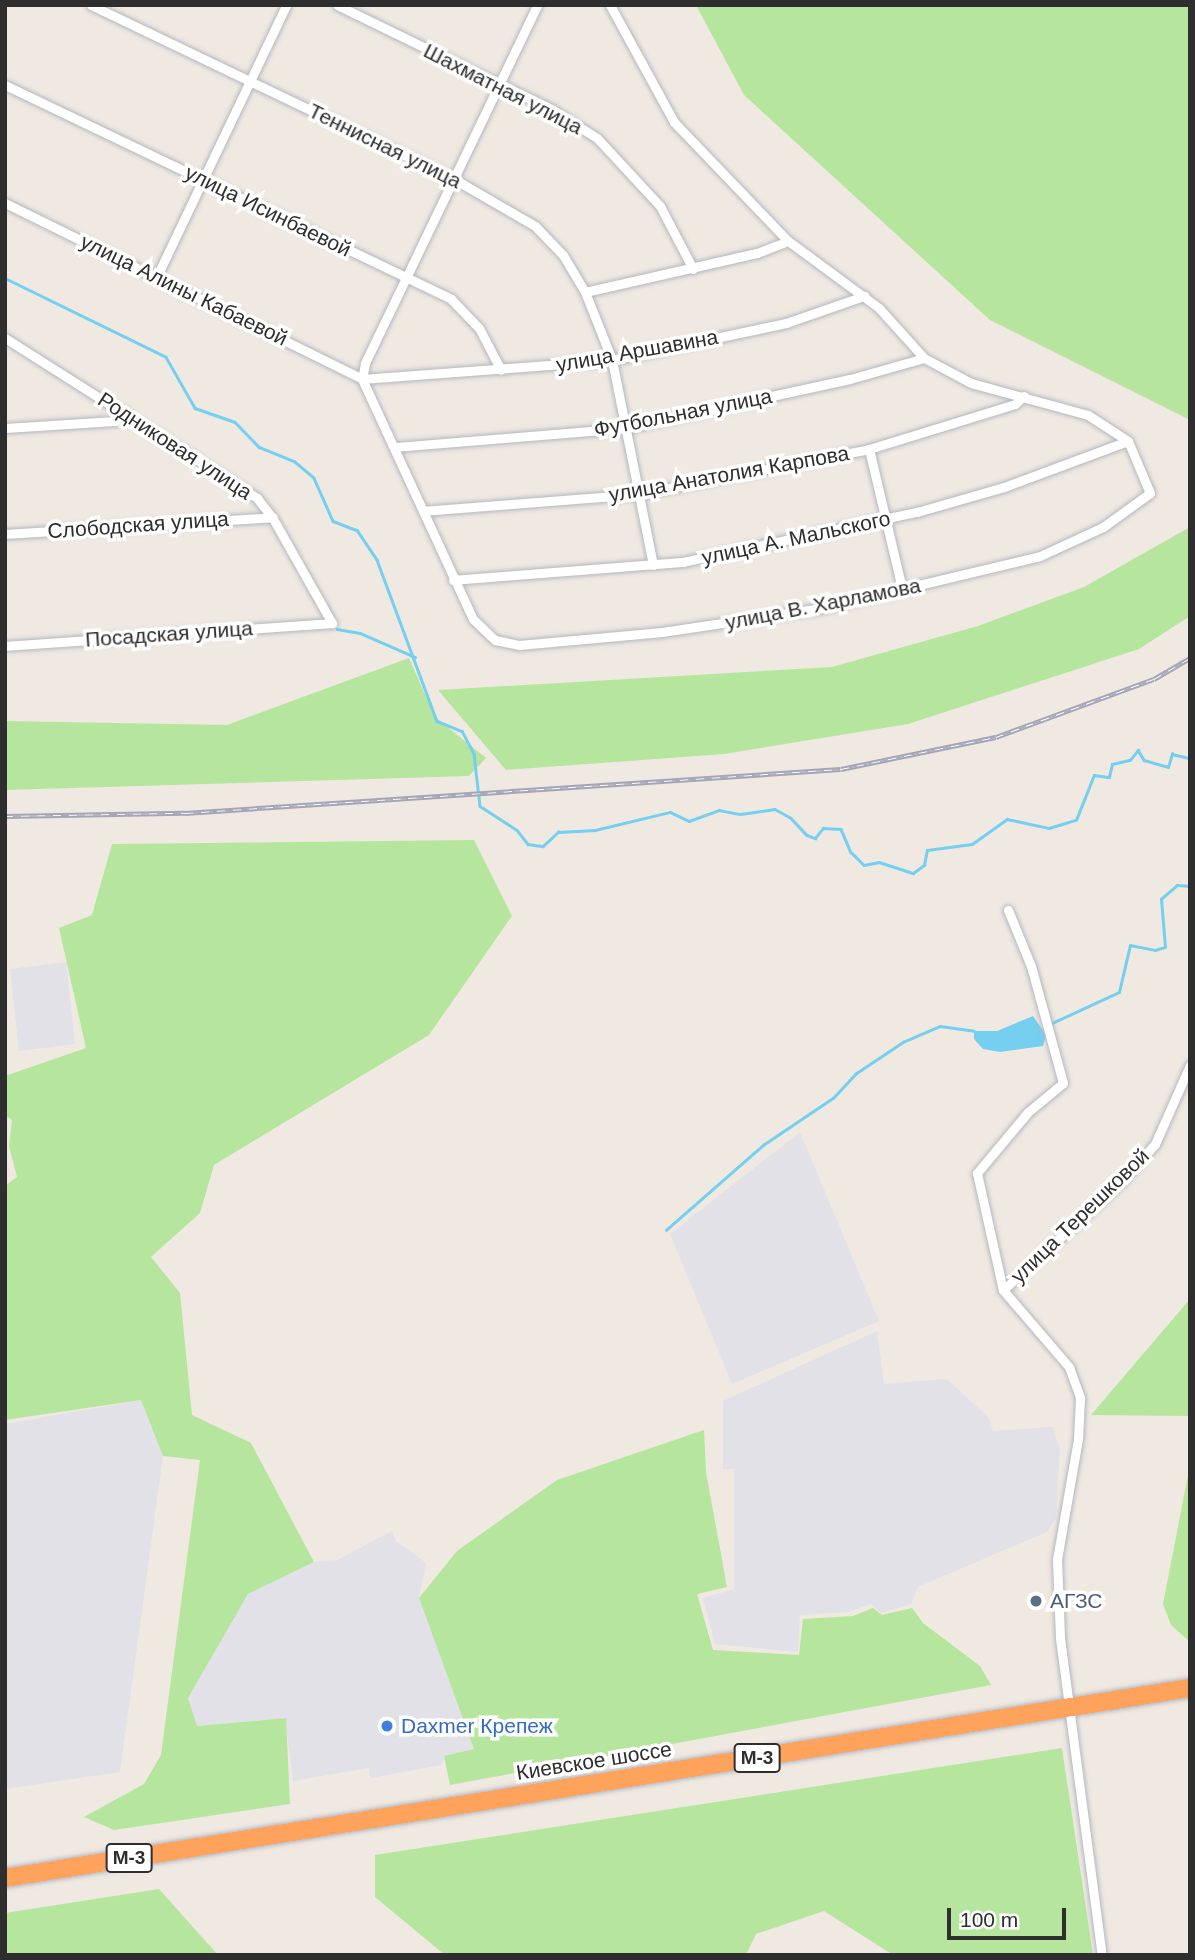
<!DOCTYPE html>
<meta charset="utf-8">
<style>
body{margin:0}
#map{position:relative;width:1195px;height:1960px;overflow:hidden;background:#efe9e1;font-family:Helvetica,sans-serif}
div>[style]{position:absolute}
.industrial>*{inset:0;background:#e3e1e8}
.green>*{inset:0;background:#b6e59e}
.water>*{inset:0;background:#75cff0}
.stream>*{height:2.5px;margin:-1.25px;padding:0 1.25px;transform-origin:1.25px;border-radius:1.25px;background:#75cff0}
.roads{filter:drop-shadow(0 0 2px #b4b7c1) drop-shadow(0 0 2px #b4b7c1)}
.street>*{height:9px;margin:-4.5px;padding:0 4.5px;transform-origin:4.5px;border-radius:4.5px;background:#fff}
.highway>*{height:18px;margin:-9px;padding:0 9px;transform-origin:9px;border-radius:9px;background:#ffa35c}
.rail>*{height:5px;margin-top:-2.5px;transform-origin:0;background:repeating-linear-gradient(90deg,#fff 0 8px,#a3a6b8 0 16px);box-sizing:border-box;border-block:2px solid #a3a6b8}
.dots>*{width:19px;height:19px;translate:-50% -50%;box-sizing:border-box;border:4px solid #fff;border-radius:50%}
span{translate:-50% -50%;white-space:nowrap;text-align:center;line-height:1.15;-webkit-text-stroke:7px #fff;paint-order:stroke}
.shield-label span{padding:2px 5px;background:#fff;border:2px solid;border-radius:5px;-webkit-text-stroke-width:0}
.shield-label{font-size:19px;color:#2e2e2e;font-weight:700}
.street-label{font-size:21px;color:#2e2e2e}
.service-label{font-size:21px;color:#4e5e75}
.left{translate:0 -50%;text-align:left}
.shop-label{font-size:21px;color:#366cbe}
.frame{position:absolute;inset:0;border:7px solid #2e2e2e;pointer-events:none}
.scale{position:absolute;left:947px;top:1908px;width:119px;height:32px;box-sizing:border-box;border:4px solid #2e2e2e;border-top:0;padding-left:9px;font-size:21px;line-height:24px;white-space:nowrap;color:#2e2e2e;-webkit-text-stroke:5px #fff;paint-order:stroke}
</style>
<div id="map">
<div class="industrial">
<i style="clip-path:polygon(66px 962px,75px 1044px,19px 1051px,10px 969px)"></i>
<i style="clip-path:polygon(800px 1132px,879px 1321px,732px 1384px,670px 1234px)"></i>
<i style="clip-path:polygon(877px 1331px,884px 1384px,947px 1379px,989px 1418px,993px 1431px,1052px 1427px,1060px 1449px,1056px 1517px,1047px 1532px,918px 1587px,911px 1604px,881px 1613px,871px 1604px,849px 1612px,800px 1615px,798px 1652px,715px 1644px,703px 1598px,734px 1589px,734px 1469px,723px 1469px,723px 1401px)"></i>
<i style="clip-path:polygon(141px 1400px,163px 1456px,120px 1772px,5px 1789px,5px 1424px)"></i>
<i style="clip-path:polygon(392px 1531px,396px 1541px,426px 1563px,419px 1598px,474px 1749px,444px 1756px,442px 1765px,370px 1778px,369px 1768px,293px 1781px,285px 1718px,197px 1726px,188px 1698px,248px 1593px,314px 1562px,337px 1560px)"></i>
</div>
<div class="green">
<i style="clip-path:polygon(696px 5px,1190px 5px,1190px 420px,990px 320px,744px 95px)"></i>
<i style="clip-path:polygon(1190px 527px,1190px 616px,1139px 649px,908px 724px,724px 754px,506px 770px,438px 690px,832px 667px,978px 626px,1084px 587px)"></i>
<i style="clip-path:polygon(409px 658px,435px 717px,486px 758px,469px 776px,5px 790px,5px 721px,227px 725px)"></i>
<i style="clip-path:polygon(474px 840px,512px 916px,429px 1035px,214px 1165px,200px 1213px,151px 1257px,180px 1293px,192px 1415px,251px 1443px,314px 1562px,248px 1594px,188px 1698px,197px 1726px,286px 1718px,290px 1804px,114px 1830px,84px 1817px,144px 1784px,161px 1755px,200px 1460px,163px 1456px,141px 1400px,5px 1420px,5px 1186px,17px 1177px,9px 1146px,12px 1120px,5px 1115px,5px 1076px,86px 1048px,59px 928px,92px 915px,112px 844px)"></i>
<i style="clip-path:polygon(1190px 1299px,1190px 1416px,1091px 1415px)"></i>
<i style="clip-path:polygon(704px 1430px,706px 1472px,727px 1587px,697px 1594px,713px 1650px,799px 1655px,803px 1619px,853px 1616px,873px 1608px,882px 1615px,912px 1608px,923px 1623px,980px 1666px,991px 1685px,450px 1785px,444px 1756px,474px 1749px,419px 1598px,457px 1551px,557px 1480px)"></i>
<i style="clip-path:polygon(1190px 1465px,1190px 1642px,1171px 1625px,1163px 1604px)"></i>
<i style="clip-path:polygon(1062px 1748px,1093px 1955px,893px 1955px,824px 1911px,756px 1934px,746px 1955px,445px 1955px,375px 1897px,375px 1855px)"></i>
<i style="clip-path:polygon(159px 1889px,218px 1955px,5px 1955px,5px 1913px)"></i>
</div>
<div class="water">
<i style="clip-path:polygon(1033px 1016px,1046px 1035px,1043px 1046px,1000px 1052px,983px 1049px,974px 1039px,974px 1031px,997px 1031px)"></i>
</div>
<div class="stream">
<i style="left:5px;top:278px;width:179px;rotate:26.1deg"></i>
<i style="left:166px;top:357px;width:59px;rotate:60.4deg"></i>
<i style="left:195px;top:408px;width:42px;rotate:19.3deg"></i>
<i style="left:235px;top:422px;width:35px;rotate:46deg"></i>
<i style="left:259px;top:447px;width:38px;rotate:22deg"></i>
<i style="left:294px;top:461px;width:26px;rotate:40deg"></i>
<i style="left:314px;top:478px;width:47px;rotate:66.2deg"></i>
<i style="left:333px;top:521px;width:26px;rotate:21deg"></i>
<i style="left:357px;top:530px;width:36px;rotate:56deg"></i>
<i style="left:377px;top:560px;width:172px;rotate:69.6deg"></i>
<i style="left:437px;top:721px;width:27px;rotate:22deg"></i>
<i style="left:462px;top:731px;width:26px;rotate:62deg"></i>
<i style="left:474px;top:754px;width:52px;rotate:83.4deg"></i>
<i style="left:480px;top:806px;width:44px;rotate:33deg"></i>
<i style="left:517px;top:830px;width:18px;rotate:52deg"></i>
<i style="left:528px;top:844px;width:15px;rotate:8deg"></i>
<i style="left:543px;top:846px;width:21px;rotate:-43deg"></i>
<i style="left:558px;top:832px;width:37px;rotate:-3deg"></i>
<i style="left:595px;top:830px;width:77px;rotate:-13.5deg"></i>
<i style="left:670px;top:812px;width:21px;rotate:25deg"></i>
<i style="left:689px;top:821px;width:32px;rotate:-20deg"></i>
<i style="left:719px;top:810px;width:21px;rotate:11deg"></i>
<i style="left:740px;top:814px;width:35px;rotate:-8deg"></i>
<i style="left:775px;top:809px;width:18px;rotate:29deg"></i>
<i style="left:791px;top:818px;width:23px;rotate:47deg"></i>
<i style="left:807px;top:835px;width:9px;rotate:21deg"></i>
<i style="left:815px;top:838px;width:13px;rotate:-51deg"></i>
<i style="left:823px;top:828px;width:18px;rotate:3deg"></i>
<i style="left:841px;top:829px;width:25px;rotate:67deg"></i>
<i style="left:851px;top:852px;width:18px;rotate:45deg"></i>
<i style="left:864px;top:865px;width:15px;rotate:-11deg"></i>
<i style="left:879px;top:862px;width:36px;rotate:18deg"></i>
<i style="left:913px;top:873px;width:14px;rotate:-36deg"></i>
<i style="left:924px;top:865px;width:15px;rotate:-79deg"></i>
<i style="left:927px;top:850px;width:45px;rotate:-7.6deg"></i>
<i style="left:972px;top:844px;width:43px;rotate:-35.5deg"></i>
<i style="left:1007px;top:819px;width:43px;rotate:12.1deg"></i>
<i style="left:1049px;top:828px;width:28px;rotate:-17deg"></i>
<i style="left:1076px;top:820px;width:48px;rotate:-68.2deg"></i>
<i style="left:1094px;top:775px;width:15px;rotate:8deg"></i>
<i style="left:1109px;top:777px;width:13px;rotate:-77deg"></i>
<i style="left:1112px;top:764px;width:18px;rotate:-13deg"></i>
<i style="left:1130px;top:760px;width:13px;rotate:-51deg"></i>
<i style="left:1138px;top:750px;width:12px;rotate:59deg"></i>
<i style="left:1144px;top:760px;width:25px;rotate:16deg"></i>
<i style="left:1168px;top:767px;width:14px;rotate:-73deg"></i>
<i style="left:1172px;top:754px;width:17px;rotate:13deg"></i>
<i style="left:337px;top:629px;width:23px;rotate:10deg"></i>
<i style="left:360px;top:633px;width:60px;rotate:23.6deg"></i>
<i style="left:1050px;top:1024px;width:76px;rotate:-24.9deg"></i>
<i style="left:1119px;top:992px;width:48px;rotate:-76.8deg"></i>
<i style="left:1130px;top:945px;width:25px;rotate:11deg"></i>
<i style="left:1155px;top:950px;width:10px;rotate:-17deg"></i>
<i style="left:1165px;top:947px;width:48px;rotate:-94.8deg"></i>
<i style="left:1161px;top:899px;width:21px;rotate:-41deg"></i>
<i style="left:1177px;top:885px;width:13px;rotate:4deg"></i>
<i style="left:666px;top:1230px;width:129px;rotate:-41.2deg"></i>
<i style="left:763px;top:1145px;width:84px;rotate:-33.9deg"></i>
<i style="left:833px;top:1098px;width:33px;rotate:-47deg"></i>
<i style="left:855px;top:1074px;width:58px;rotate:-33.7deg"></i>
<i style="left:903px;top:1042px;width:40px;rotate:-23.4deg"></i>
<i style="left:940px;top:1026px;width:34px;rotate:8deg"></i>
</div>
<div class="roads">
<div class="street">
<i style="left:91px;top:5px;width:403px;rotate:25.6deg"></i>
<i style="left:454px;top:179px;width:94px;rotate:30.1deg"></i>
<i style="left:535px;top:226px;width:40px;rotate:46deg"></i>
<i style="left:563px;top:255px;width:43px;rotate:59.3deg"></i>
<i style="left:585px;top:292px;width:73px;rotate:68.3deg"></i>
<i style="left:612px;top:360px;width:209px;rotate:78.7deg"></i>
<i style="left:337px;top:5px;width:240px;rotate:25.9deg"></i>
<i style="left:553px;top:110px;width:52px;rotate:32.5deg"></i>
<i style="left:597px;top:138px;width:93px;rotate:47.2deg"></i>
<i style="left:660px;top:206px;width:71px;rotate:62.4deg"></i>
<i style="left:5px;top:85px;width:495px;rotate:25.6deg"></i>
<i style="left:451px;top:299px;width:40px;rotate:46deg"></i>
<i style="left:479px;top:328px;width:47px;rotate:62.4deg"></i>
<i style="left:5px;top:203px;width:398px;rotate:26.2deg"></i>
<i style="left:362px;top:379px;width:264px;rotate:65.2deg"></i>
<i style="left:473px;top:619px;width:30px;rotate:44deg"></i>
<i style="left:495px;top:640px;width:25px;rotate:12deg"></i>
<i style="left:519px;top:645px;width:144px;rotate:-5.2deg"></i>
<i style="left:662px;top:632px;width:162px;rotate:-8.5deg"></i>
<i style="left:822px;top:608px;width:224px;rotate:-13.4deg"></i>
<i style="left:1040px;top:556px;width:69px;rotate:-24.7deg"></i>
<i style="left:1103px;top:527px;width:58px;rotate:-35.9deg"></i>
<i style="left:1150px;top:493px;width:56px;rotate:-112.9deg"></i>
<i style="left:1128px;top:441px;width:48px;rotate:-147deg"></i>
<i style="left:1088px;top:415px;width:121px;rotate:-164.7deg"></i>
<i style="left:971px;top:383px;width:53px;rotate:-152deg"></i>
<i style="left:924px;top:358px;width:67px;rotate:-132deg"></i>
<i style="left:879px;top:308px;width:113px;rotate:-143.6deg"></i>
<i style="left:788px;top:241px;width:165px;rotate:-133.8deg"></i>
<i style="left:674px;top:122px;width:133px;rotate:-118.7deg"></i>
<i style="left:157px;top:276px;width:300px;rotate:-64.5deg"></i>
<i style="left:585px;top:292px;width:176px;rotate:-12.8deg"></i>
<i style="left:757px;top:253px;width:33px;rotate:-21deg"></i>
<i style="left:5px;top:338px;width:299px;rotate:32.4deg"></i>
<i style="left:257px;top:498px;width:24px;rotate:52deg"></i>
<i style="left:272px;top:517px;width:122px;rotate:60.5deg"></i>
<i style="left:332px;top:623px;width:328px;rotate:176deg"></i>
<i style="left:362px;top:379px;width:251px;rotate:-4.3deg"></i>
<i style="left:612px;top:360px;width:178px;rotate:-12deg"></i>
<i style="left:786px;top:323px;width:83px;rotate:-19.1deg"></i>
<i style="left:362px;top:379px;width:16px;rotate:-79deg"></i>
<i style="left:365px;top:363px;width:397px;rotate:-64.3deg"></i>
<i style="left:5px;top:428px;width:110px;rotate:-3.6deg"></i>
<i style="left:115px;top:421px;width:13px;rotate:-45deg"></i>
<i style="left:395px;top:447px;width:231px;rotate:-4.7deg"></i>
<i style="left:625px;top:428px;width:230px;rotate:-12.3deg"></i>
<i style="left:850px;top:379px;width:77px;rotate:-15.8deg"></i>
<i style="left:869px;top:449px;width:144px;rotate:76.7deg"></i>
<i style="left:423px;top:511px;width:216px;rotate:-4.5deg"></i>
<i style="left:638px;top:494px;width:235px;rotate:-11deg"></i>
<i style="left:869px;top:449px;width:153px;rotate:-17.1deg"></i>
<i style="left:1015px;top:404px;width:12px;rotate:-42deg"></i>
<i style="left:5px;top:534px;width:268px;rotate:-3.6deg"></i>
<i style="left:453px;top:580px;width:231px;rotate:-4.5deg"></i>
<i style="left:683px;top:562px;width:239px;rotate:-12.1deg"></i>
<i style="left:917px;top:512px;width:91px;rotate:-16deg"></i>
<i style="left:1004px;top:487px;width:132px;rotate:-20.4deg"></i>
<i style="left:1008px;top:910px;width:61px;rotate:67.7deg"></i>
<i style="left:1031px;top:966px;width:121px;rotate:74.7deg"></i>
<i style="left:1063px;top:1083px;width:45px;rotate:140.4deg"></i>
<i style="left:1028px;top:1112px;width:80px;rotate:129.9deg"></i>
<i style="left:977px;top:1173px;width:120px;rotate:77.5deg"></i>
<i style="left:1003px;top:1290px;width:101px;rotate:49.4deg"></i>
<i style="left:1069px;top:1367px;width:33px;rotate:70deg"></i>
<i style="left:1080px;top:1398px;width:41px;rotate:92.8deg"></i>
<i style="left:1078px;top:1439px;width:122px;rotate:99.9deg"></i>
<i style="left:1057px;top:1559px;width:79px;rotate:87.8deg"></i>
<i style="left:1060px;top:1638px;width:320px;rotate:82.5deg"></i>
<i style="left:1003px;top:1290px;width:160px;rotate:-42.5deg"></i>
<i style="left:1121px;top:1182px;width:51px;rotate:-48.2deg"></i>
<i style="left:1155px;top:1144px;width:86px;rotate:-66.1deg"></i>
</div>
<div class="highway">
<i style="left:5px;top:1878px;width:1200px;rotate:-9.11deg"></i>
</div>
</div>
<div class="rail">
<i style="left:5px;top:816px;width:180px;rotate:-1deg"></i>
<i style="left:185px;top:813px;width:657px;rotate:-3.84deg"></i>
<i style="left:841px;top:769px;width:158px;rotate:-11.7deg"></i>
<i style="left:996px;top:737px;width:168px;rotate:-20.2deg"></i>
<i style="left:1154px;top:679px;width:42px;rotate:-30.3deg"></i>
</div>
<div class="dots">
<i style="left:1036px;top:1601px;background:#5c6f8a"></i>
<i style="left:387px;top:1726px;background:#3f7fe0"></i>
</div>
<div class="shield-label">
<span style="left:757px;top:1758px">М-3</span>
<span style="left:129px;top:1858px">М-3</span>
</div>
<div class="street-label">
<span style="left:503px;top:89px;rotate:27deg">Шахматная улица</span>
<span style="left:385px;top:146px;rotate:26deg">Теннисная улица</span>
<span style="left:268px;top:211px;rotate:26deg">улица Исинбаевой</span>
<span style="left:184px;top:290px;rotate:26deg">улица Алины Кабаевой</span>
<span style="left:637px;top:351px;rotate:-10deg">улица Аршавина</span>
<span style="left:683px;top:413px;rotate:-11deg">Футбольная улица</span>
<span style="left:175px;top:446px;rotate:33deg">Родниковая улица</span>
<span style="left:729px;top:474px;rotate:-10deg">улица Анатолия Карпова</span>
<span style="left:138px;top:525px;rotate:-4deg">Слободская улица</span>
<span style="left:796px;top:538px;rotate:-12deg">улица А. Мальского</span>
<span style="left:823px;top:604px;rotate:-11deg">улица В. Харламова</span>
<span style="left:169px;top:634px;rotate:-4deg">Посадская улица</span>
<span style="left:1080px;top:1216px;rotate:-44deg">улица Терешковой</span>
<span style="left:594px;top:1761px;rotate:-9deg">Киевское шоссе</span>
</div>
<div class="service-label">
<span class="left" style="left:1050px;top:1601px">АГЗС</span>
</div>
<div class="shop-label">
<span class="left" style="left:401px;top:1726px">Daxmer Крепеж</span>
</div>
<div class="frame"></div>
<div class="scale">100 m</div>
</div>
